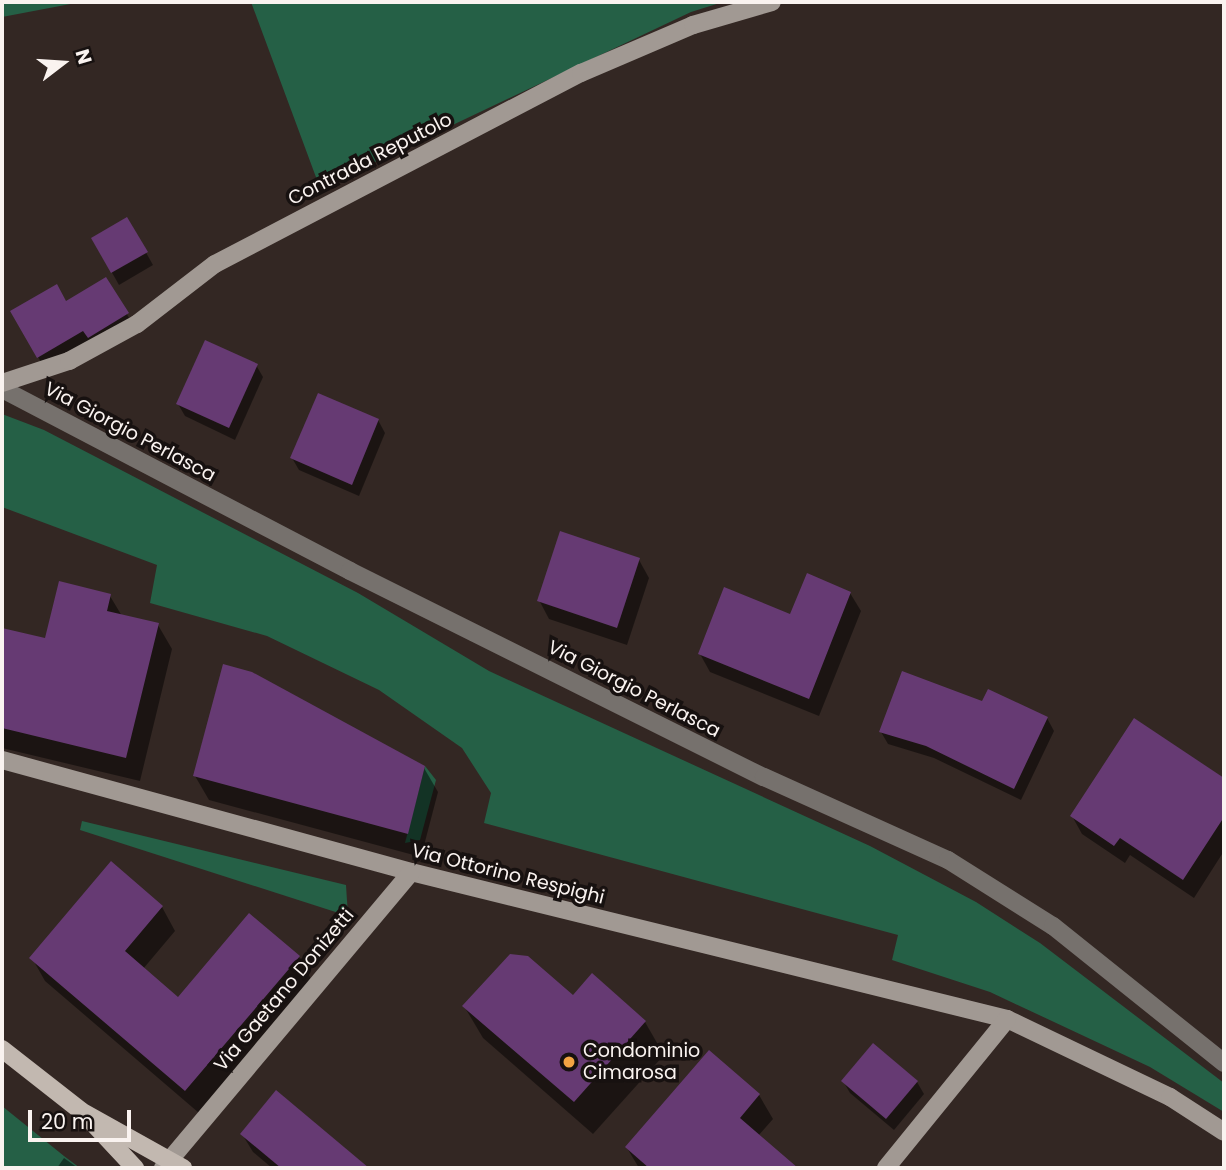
<!DOCTYPE html>
<style>
body{margin:0}
#map{position:relative;width:1226px;height:1170px;overflow:hidden;background:#332723;font-family:Poppins,sans-serif}
div>[style]{position:absolute}
.green>*{inset:0;background:#256046}
.shadow>*{inset:0;background:#0007}
.building>*{inset:0;background:#663a73}
.street>*{height:18px;margin:-9px;padding:0 9px;transform-origin:9px;border-radius:9px;background:#76716d}
.secondary>*{height:18px;margin:-9px;padding:0 9px;transform-origin:9px;border-radius:9px;background:#a19993}
.primary>*{height:18px;margin:-9px;padding:0 9px;transform-origin:9px;border-radius:9px;background:#c2b8b0}
.dots>*{width:19px;height:19px;translate:-50% -50%;box-sizing:border-box;border:4px solid #171110;border-radius:50%}
span{translate:-50% -50%;white-space:nowrap;text-align:center;line-height:1.15;-webkit-text-stroke:7px #171110;paint-order:stroke}
.street-label{font-size:19px;color:#faf3f0}
.poi-label{font-size:19px;color:#faf3f0}
.left{translate:0 -50%;text-align:left}
.frame{position:absolute;inset:0;border:4px solid #faf3f0;pointer-events:none}
.north{position:absolute;left:28px;top:28px;width:70px;height:70px;-webkit-text-stroke:5px #171110;paint-order:stroke;rotate:73deg;font-size:19px;font-weight:700;line-height:28px;text-align:center;color:#faf3f0}
.north::after{content:'';display:block;margin:auto;width:24px;height:32px;background:#faf3f0;clip-path:polygon(50% 0,100% 100%,50% 72%,0 100%)}
.scale{position:absolute;left:28px;top:1110px;width:103px;height:32px;box-sizing:border-box;border:4px solid #faf3f0;border-top:0;padding-left:9px;font-size:21px;line-height:24px;white-space:nowrap;color:#faf3f0;-webkit-text-stroke:5px #171110;paint-order:stroke}
</style>
<div id="map">
<div class="green">
<i style="clip-path:polygon(2px 2px,81px 2px,2px 17px)"></i>
<i style="clip-path:polygon(251px 2px,723px 2px,691px 12px,320px 188px)"></i>
<i style="clip-path:polygon(2px 414px,44px 430px,358px 593px,489px 671px,870px 846px,976px 902px,1040px 943px,1224px 1083px,1224px 1112px,1150px 1067px,990px 992px,892px 960px,898px 935px,484px 823px,491px 793px,462px 748px,379px 690px,267px 636px,150px 603px,157px 565px,2px 507px)"></i>
<i style="clip-path:polygon(425px 766px,436px 780px,420px 840px,405px 843px)"></i>
<i style="clip-path:polygon(82px 821px,346px 885px,348px 916px,80px 830px)"></i>
<i style="clip-path:polygon(2px 1106px,64px 1156px,80px 1168px,2px 1168px)"></i>
</div>
<div class="shadow">
<i style="clip-path:polygon(127px 219px,153px 265px,119px 285px,93px 239px)"></i>
<i style="clip-path:polygon(106px 280px,134px 326px,45px 369px,12px 312px,66px 303px)"></i>
<i style="clip-path:polygon(256px 365px,263px 377px,235px 440px,185px 416px,178px 404px)"></i>
<i style="clip-path:polygon(378px 420px,385px 433px,359px 496px,299px 470px,292px 458px)"></i>
<i style="clip-path:polygon(639px 560px,649px 578px,627px 645px,549px 619px,539px 600px)"></i>
<i style="clip-path:polygon(850px 593px,861px 611px,819px 716px,710px 672px,700px 654px)"></i>
<i style="clip-path:polygon(110px 596px,122px 616px,158px 625px,172px 649px,140px 781px,2px 748px,2px 629px,46px 640px)"></i>
<i style="clip-path:polygon(983px 704px,1047px 718px,1054px 731px,1021px 800px,934px 758px,888px 744px,881px 732px)"></i>
<i style="clip-path:polygon(1134px 720px,1224px 780px,1224px 851px,1194px 898px,1130px 855px,1125px 863px,1082px 834px,1072px 816px)"></i>
<i style="clip-path:polygon(424px 768px,438px 792px,421px 857px,209px 800px,195px 776px)"></i>
<i style="clip-path:polygon(162px 907px,175px 931px,143px 969px,178px 1000px,299px 957px,312px 981px,199px 1113px,45px 981px,32px 958px)"></i>
<i style="clip-path:polygon(573px 998px,645px 1022px,664px 1055px,593px 1134px,483px 1038px,464px 1006px)"></i>
<i style="clip-path:polygon(873px 1045px,917px 1082px,924px 1094px,894px 1130px,850px 1093px,843px 1081px)"></i>
<i style="clip-path:polygon(709px 1052px,759px 1095px,773px 1119px,758px 1136px,795px 1168px,639px 1168px,627px 1148px)"></i>
<i style="clip-path:polygon(276px 1093px,366px 1168px,272px 1168px,253px 1152px,242px 1134px)"></i>
<i style="clip-path:polygon(64px 1158px,78px 1168px,57px 1168px)"></i>
</div>
<div class="building">
<i style="clip-path:polygon(127px 217px,148px 252px,111px 273px,91px 238px)"></i>
<i style="clip-path:polygon(106px 277px,129px 313px,88px 338px,83px 331px,37px 358px,10px 311px,57px 284px,66px 301px)"></i>
<i style="clip-path:polygon(205px 340px,258px 364px,229px 428px,176px 404px)"></i>
<i style="clip-path:polygon(318px 393px,379px 419px,352px 485px,290px 458px)"></i>
<i style="clip-path:polygon(560px 531px,640px 558px,617px 628px,537px 601px)"></i>
<i style="clip-path:polygon(807px 573px,851px 592px,809px 699px,698px 654px,724px 587px,790px 614px)"></i>
<i style="clip-path:polygon(59px 581px,111px 594px,107px 611px,159px 623px,126px 758px,2px 728px,2px 628px,45px 638px)"></i>
<i style="clip-path:polygon(223px 664px,252px 672px,425px 766px,408px 834px,193px 776px)"></i>
<i style="clip-path:polygon(902px 671px,982px 701px,988px 689px,1048px 717px,1014px 789px,926px 746px,879px 732px)"></i>
<i style="clip-path:polygon(1134px 718px,1224px 778px,1224px 817px,1183px 880px,1120px 838px,1114px 846px,1070px 816px)"></i>
<i style="clip-path:polygon(111px 861px,163px 906px,125px 951px,178px 997px,249px 913px,300px 956px,185px 1091px,29px 958px)"></i>
<i style="clip-path:polygon(510px 954px,528px 956px,573px 995px,592px 973px,646px 1021px,574px 1102px,462px 1006px)"></i>
<i style="clip-path:polygon(873px 1043px,918px 1081px,886px 1119px,841px 1081px)"></i>
<i style="clip-path:polygon(709px 1050px,760px 1094px,740px 1118px,798px 1168px,649px 1168px,625px 1147px)"></i>
<i style="clip-path:polygon(276px 1090px,369px 1168px,281px 1168px,240px 1134px)"></i>
</div>
<div class="street">
<i style="left:2px;top:389px;width:393px;rotate:27.6deg"></i>
<i style="left:350px;top:571px;width:462px;rotate:26.5deg"></i>
<i style="left:764px;top:777px;width:202px;rotate:24.3deg"></i>
<i style="left:948px;top:860px;width:124px;rotate:32.2deg"></i>
<i style="left:1053px;top:926px;width:219px;rotate:38.7deg"></i>
</div>
<div class="secondary">
<i style="left:2px;top:383px;width:71px;rotate:-18.2deg"></i>
<i style="left:69px;top:361px;width:77px;rotate:-28.6deg"></i>
<i style="left:137px;top:324px;width:98px;rotate:-37.6deg"></i>
<i style="left:215px;top:264px;width:413px;rotate:-27.6deg"></i>
<i style="left:581px;top:73px;width:122px;rotate:-23.2deg"></i>
<i style="left:693px;top:25px;width:82px;rotate:-16.2deg"></i>
<i style="left:2px;top:760px;width:424px;rotate:15.3deg"></i>
<i style="left:411px;top:872px;width:614px;rotate:13.86deg"></i>
<i style="left:1007px;top:1019px;width:181px;rotate:25.6deg"></i>
<i style="left:1170px;top:1097px;width:64px;rotate:32.9deg"></i>
<i style="left:163px;top:1168px;width:386px;rotate:-50deg"></i>
<i style="left:886px;top:1168px;width:192px;rotate:-50.9deg"></i>
</div>
<div class="primary">
<i style="left:2px;top:1049px;width:100px;rotate:38.1deg"></i>
<i style="left:81px;top:1111px;width:117px;rotate:29.2deg"></i>
<i style="left:93px;top:1123px;width:62px;rotate:47deg"></i>
</div>
<div class="dots">
<i style="left:569px;top:1062px;background:#f3a443"></i>
</div>
<div class="street-label">
<span style="left:370px;top:159px;rotate:-27deg">Contrada Reputolo</span>
<span style="left:130px;top:432px;rotate:28deg">Via Giorgio Perlasca</span>
<span style="left:634px;top:689px;rotate:27deg">Via Giorgio Perlasca</span>
<span style="left:508px;top:874px;rotate:14deg">Via Ottorino Respighi</span>
<span style="left:284px;top:990px;rotate:-50deg">Via Gaetano Donizetti</span>
</div>
<div class="poi-label">
<span class="left" style="left:583px;top:1062px">Condominio<br>Cimarosa</span>
</div>
<div class="frame"></div>
<div class="north">N</div>
<div class="scale">20 m</div>
</div>
